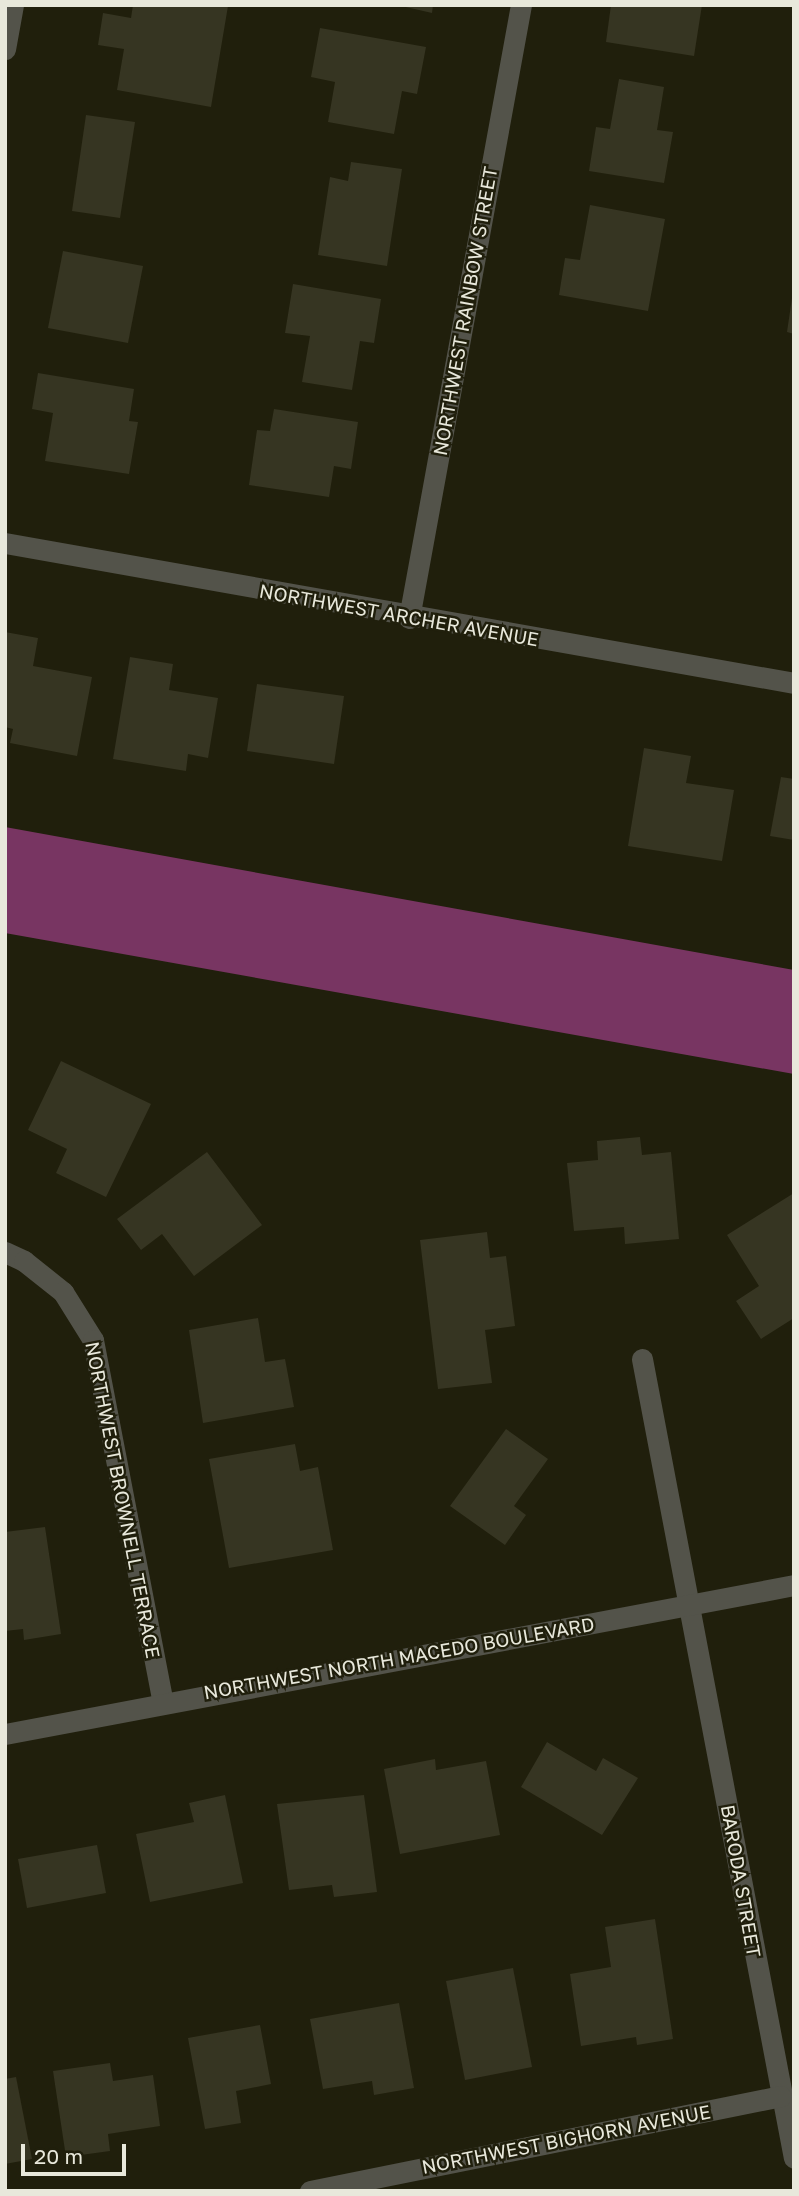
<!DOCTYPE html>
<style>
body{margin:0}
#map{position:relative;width:799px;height:2196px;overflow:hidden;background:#201f0c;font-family:"Golos Text",sans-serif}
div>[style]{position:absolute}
.water>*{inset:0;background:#783562}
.building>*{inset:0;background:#363522}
.minor>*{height:21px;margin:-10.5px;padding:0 10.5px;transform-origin:10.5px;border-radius:10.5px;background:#53534a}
span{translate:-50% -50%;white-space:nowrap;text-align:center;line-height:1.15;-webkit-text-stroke:5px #201f0c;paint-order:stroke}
.street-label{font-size:19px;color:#e8e8db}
.frame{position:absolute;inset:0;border:7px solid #e8e8db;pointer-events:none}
.scale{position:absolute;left:21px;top:2144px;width:105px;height:32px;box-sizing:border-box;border:4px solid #e8e8db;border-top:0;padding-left:9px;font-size:21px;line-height:24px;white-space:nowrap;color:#e8e8db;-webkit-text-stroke:5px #201f0c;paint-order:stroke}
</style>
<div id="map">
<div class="water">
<i style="clip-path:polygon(5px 827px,794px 970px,794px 1074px,5px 933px)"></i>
</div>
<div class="building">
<i style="clip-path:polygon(133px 5px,228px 6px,211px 107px,117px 90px,124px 49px,98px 45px,103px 13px,131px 18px)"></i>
<i style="clip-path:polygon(397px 5px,433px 5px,432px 13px)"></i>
<i style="clip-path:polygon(611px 5px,702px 5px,694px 56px,606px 42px)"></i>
<i style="clip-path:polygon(320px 28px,426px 47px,417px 94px,402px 91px,394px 134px,328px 122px,335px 82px,311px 77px)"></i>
<i style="clip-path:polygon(619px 79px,664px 87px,657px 130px,673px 132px,664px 183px,589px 171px,596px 127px,610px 129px)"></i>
<i style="clip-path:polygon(86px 115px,135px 122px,120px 218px,72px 211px)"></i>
<i style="clip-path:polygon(351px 162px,402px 169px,387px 266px,318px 255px,330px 177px,348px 181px)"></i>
<i style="clip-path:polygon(590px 205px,665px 219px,648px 311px,559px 295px,565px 258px,580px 260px)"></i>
<i style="clip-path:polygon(63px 251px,143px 266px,128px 343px,48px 328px)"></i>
<i style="clip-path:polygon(293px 284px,381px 299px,374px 343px,360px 341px,352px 390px,302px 382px,310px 336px,285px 333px)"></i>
<i style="clip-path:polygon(792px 298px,794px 298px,794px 334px,787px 332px)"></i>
<i style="clip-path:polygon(38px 373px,134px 389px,129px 421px,138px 422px,129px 474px,45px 461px,53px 413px,32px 409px)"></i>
<i style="clip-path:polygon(274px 409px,358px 422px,351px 469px,334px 466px,329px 497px,249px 485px,257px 430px,270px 431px)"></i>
<i style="clip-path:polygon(5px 632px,38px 638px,33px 666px,92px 677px,77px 756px,10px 743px,13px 729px,5px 727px)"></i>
<i style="clip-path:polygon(130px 657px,173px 664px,169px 690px,218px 698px,208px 758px,188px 754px,186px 771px,113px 759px)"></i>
<i style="clip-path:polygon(257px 684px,344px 696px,334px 764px,247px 751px)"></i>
<i style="clip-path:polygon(644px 748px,691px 756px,686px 783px,734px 790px,722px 861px,628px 846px)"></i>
<i style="clip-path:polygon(781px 777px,794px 779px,794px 840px,770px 836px)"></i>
<i style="clip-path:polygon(61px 1061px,151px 1104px,106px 1197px,56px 1173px,67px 1149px,28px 1130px)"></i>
<i style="clip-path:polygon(640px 1137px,642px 1155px,671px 1152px,679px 1239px,625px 1244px,624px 1227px,574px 1231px,567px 1163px,598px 1160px,597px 1141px)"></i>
<i style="clip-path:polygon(207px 1152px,262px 1225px,194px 1276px,162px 1234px,141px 1250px,117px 1219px)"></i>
<i style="clip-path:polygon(794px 1193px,794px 1318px,761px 1339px,736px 1301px,759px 1286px,727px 1235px)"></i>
<i style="clip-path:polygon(487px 1232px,490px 1258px,506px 1256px,515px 1326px,485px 1330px,492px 1383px,438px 1389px,420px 1240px)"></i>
<i style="clip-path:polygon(258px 1318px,265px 1362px,285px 1359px,294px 1407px,203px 1423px,189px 1330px)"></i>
<i style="clip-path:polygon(506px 1429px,548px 1459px,514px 1506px,526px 1515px,505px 1545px,450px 1506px)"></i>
<i style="clip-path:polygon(295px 1444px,300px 1471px,318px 1467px,333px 1550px,229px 1568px,209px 1459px)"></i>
<i style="clip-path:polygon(45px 1527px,61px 1634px,24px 1640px,23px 1629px,5px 1631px,5px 1532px)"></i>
<i style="clip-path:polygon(547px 1742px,596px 1771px,603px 1758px,638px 1778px,602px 1835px,521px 1787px)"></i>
<i style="clip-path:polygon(435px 1759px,436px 1770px,486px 1761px,500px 1835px,400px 1854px,384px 1769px)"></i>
<i style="clip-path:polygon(225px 1795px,243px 1883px,150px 1902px,136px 1834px,194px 1822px,189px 1803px)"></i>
<i style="clip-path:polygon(364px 1795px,377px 1892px,334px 1897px,332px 1885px,289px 1890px,277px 1804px)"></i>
<i style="clip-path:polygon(97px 1845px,106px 1893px,27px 1908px,18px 1859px)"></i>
<i style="clip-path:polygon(655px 1919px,673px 2039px,637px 2045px,636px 2037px,581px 2046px,570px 1974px,611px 1967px,605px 1927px)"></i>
<i style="clip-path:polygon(513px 1968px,532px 2067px,465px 2080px,446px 1981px)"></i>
<i style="clip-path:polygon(399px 2003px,414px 2088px,374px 2095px,372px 2081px,323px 2089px,310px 2019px)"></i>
<i style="clip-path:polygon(260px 2025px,271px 2084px,236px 2091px,241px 2123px,205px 2129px,188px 2038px)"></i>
<i style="clip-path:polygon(110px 2063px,113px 2081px,153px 2075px,160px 2126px,108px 2134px,110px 2151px,66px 2157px,53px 2071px)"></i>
<i style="clip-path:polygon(16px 2077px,32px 2159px,5px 2164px,5px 2079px)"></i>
</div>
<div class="minor">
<i style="left:5px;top:49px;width:45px;rotate:-79.7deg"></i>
<i style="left:5px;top:543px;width:801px;rotate:10.06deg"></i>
<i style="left:409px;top:618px;width:623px;rotate:-79.65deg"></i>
<i style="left:5px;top:1252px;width:21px;rotate:25deg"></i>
<i style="left:24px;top:1261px;width:50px;rotate:38.5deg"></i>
<i style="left:63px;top:1292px;width:57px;rotate:58deg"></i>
<i style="left:93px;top:1340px;width:369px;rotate:79.1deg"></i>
<i style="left:642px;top:1359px;width:813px;rotate:79.23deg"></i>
<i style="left:5px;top:1734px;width:803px;rotate:-10.69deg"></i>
<i style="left:310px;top:2191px;width:480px;rotate:-11.4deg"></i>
</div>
<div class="street-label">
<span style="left:465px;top:311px;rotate:-80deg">NORTHWEST RAINBOW STREET</span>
<span style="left:399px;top:615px;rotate:10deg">NORTHWEST ARCHER AVENUE</span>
<span style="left:123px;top:1500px;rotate:79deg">NORTHWEST BROWNELL TERRACE</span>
<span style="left:399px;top:1658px;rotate:-10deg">NORTHWEST NORTH MACEDO BOULEVARD</span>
<span style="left:741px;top:1881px;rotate:80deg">BARODA STREET</span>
<span style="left:566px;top:2139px;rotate:-11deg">NORTHWEST BIGHORN AVENUE</span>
</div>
<div class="frame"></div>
<div class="scale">20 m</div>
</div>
